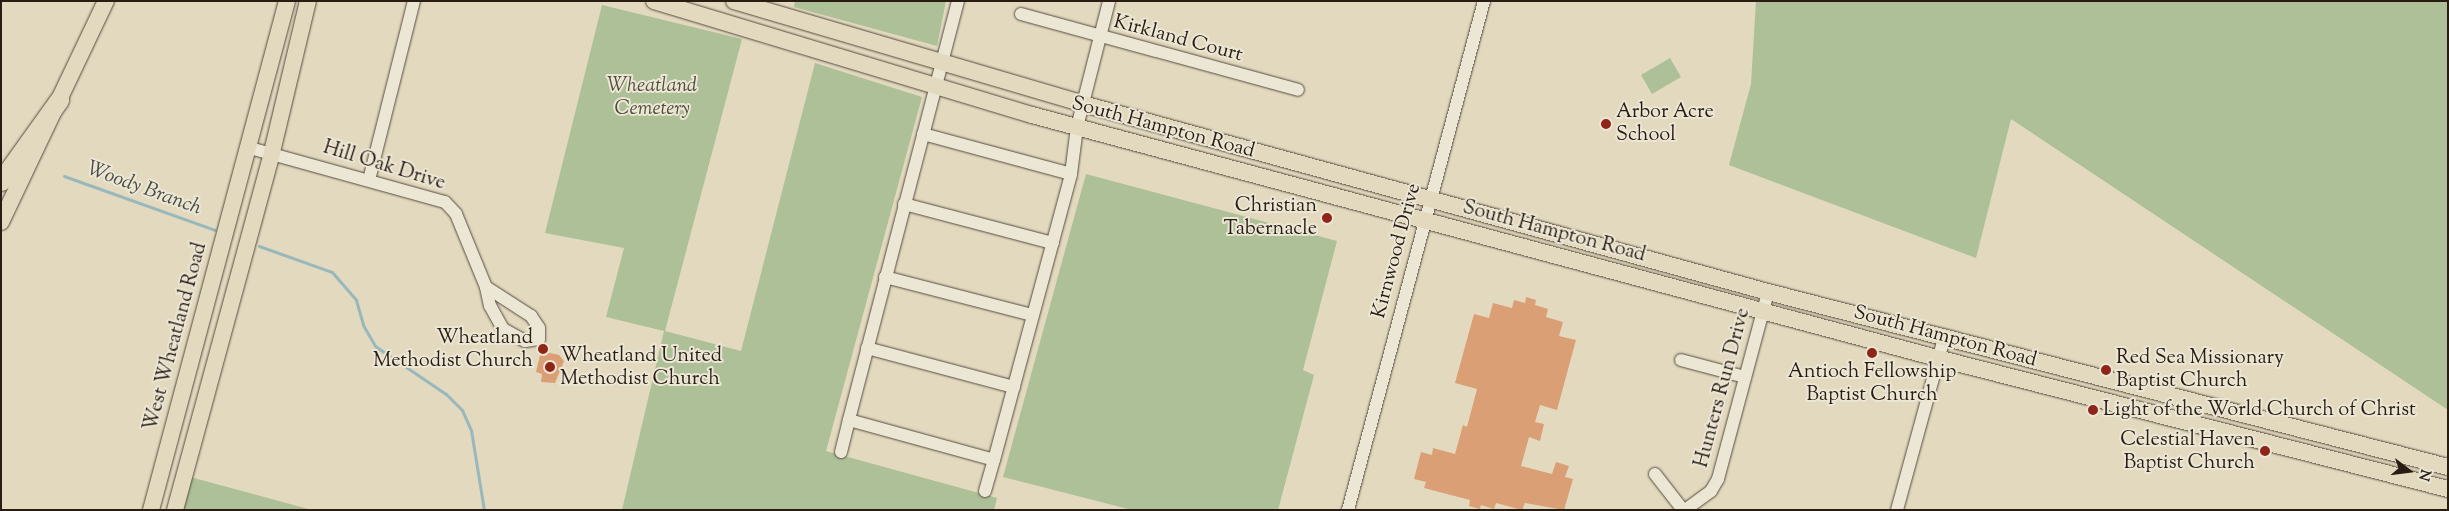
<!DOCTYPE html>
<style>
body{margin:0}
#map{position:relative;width:2449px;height:511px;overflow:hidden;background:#e2d9bf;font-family:"Sorts Mill Goudy",serif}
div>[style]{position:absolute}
.green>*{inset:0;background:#adc097}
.stream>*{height:3px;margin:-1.5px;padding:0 1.5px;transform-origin:1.5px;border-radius:1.5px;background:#98b8bb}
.building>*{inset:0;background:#db9f76}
.roads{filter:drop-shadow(0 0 1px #564b3e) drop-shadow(0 0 1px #564b3e)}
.minor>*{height:12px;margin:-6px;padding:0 6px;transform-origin:6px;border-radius:6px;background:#ece6d5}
.major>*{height:16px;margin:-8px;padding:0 8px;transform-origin:8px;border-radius:8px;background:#e2d9bf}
.highway>*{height:19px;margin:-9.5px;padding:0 9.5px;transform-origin:9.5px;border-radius:9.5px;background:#e2d9bf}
.dots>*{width:14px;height:14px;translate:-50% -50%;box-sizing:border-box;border:2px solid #ece6d5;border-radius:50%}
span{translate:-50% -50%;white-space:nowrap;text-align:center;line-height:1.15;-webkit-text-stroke:4px #ece6d5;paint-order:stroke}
.street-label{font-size:20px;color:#281c13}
.park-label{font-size:20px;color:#504d3b;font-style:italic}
.poi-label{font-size:20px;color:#281c13}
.left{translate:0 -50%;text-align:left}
.right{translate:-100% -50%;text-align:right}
.water-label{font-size:21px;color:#4a4b45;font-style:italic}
.frame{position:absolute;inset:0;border:2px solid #281c13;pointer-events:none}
.north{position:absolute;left:2384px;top:446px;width:50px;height:50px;-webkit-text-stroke:4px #ece6d5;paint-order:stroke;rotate:105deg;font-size:14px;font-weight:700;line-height:20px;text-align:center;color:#281c13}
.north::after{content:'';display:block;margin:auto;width:18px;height:22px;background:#281c13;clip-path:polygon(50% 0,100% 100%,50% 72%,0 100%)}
</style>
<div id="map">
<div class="green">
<i style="clip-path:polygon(795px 1px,946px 1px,937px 46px,794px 7px)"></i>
<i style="clip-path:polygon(1756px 1px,2448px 1px,2448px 410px,2011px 119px,1976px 258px,1729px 165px,1751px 84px)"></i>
<i style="clip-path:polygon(602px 5px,742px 39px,665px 331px,741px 351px,815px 63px,922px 97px,826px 451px,997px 498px,994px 510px,622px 510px,664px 331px,606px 317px,624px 248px,545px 233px)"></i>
<i style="clip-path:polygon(1670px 58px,1681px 77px,1652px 94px,1641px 75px)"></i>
<i style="clip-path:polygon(1086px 174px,1337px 241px,1303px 370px,1314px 375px,1278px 510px,1132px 510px,1003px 477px)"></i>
<i style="clip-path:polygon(179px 474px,312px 510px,170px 510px)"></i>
</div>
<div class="stream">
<i style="left:64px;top:176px;width:160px;rotate:19.7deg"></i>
<i style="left:259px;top:246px;width:77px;rotate:19.6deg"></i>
<i style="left:332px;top:272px;width:37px;rotate:49deg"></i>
<i style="left:356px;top:300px;width:26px;rotate:74deg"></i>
<i style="left:363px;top:325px;width:24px;rotate:60deg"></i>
<i style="left:375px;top:346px;width:86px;rotate:34.1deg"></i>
<i style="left:446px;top:394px;width:23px;rotate:45deg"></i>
<i style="left:462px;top:410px;width:22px;rotate:66deg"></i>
<i style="left:471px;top:430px;width:81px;rotate:80.8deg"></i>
</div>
<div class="building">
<i style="clip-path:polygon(1526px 297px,1536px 300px,1535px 305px,1548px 309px,1546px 317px,1563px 322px,1559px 336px,1576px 340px,1557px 410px,1540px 405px,1535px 422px,1544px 424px,1540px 441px,1529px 437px,1521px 466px,1552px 474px,1556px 462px,1569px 466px,1565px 477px,1573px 479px,1564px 510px,1525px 503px,1522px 510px,1496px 503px,1494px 509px,1481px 505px,1480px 509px,1469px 506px,1470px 500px,1424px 488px,1426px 482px,1414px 479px,1421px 452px,1432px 455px,1433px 448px,1455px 454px,1463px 425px,1467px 427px,1477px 389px,1455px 383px,1474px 314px,1489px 318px,1493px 303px,1512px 308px,1514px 300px,1525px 303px)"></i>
<i style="clip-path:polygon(541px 351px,559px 355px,564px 361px,555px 383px,541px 382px,542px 374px,536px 372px)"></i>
</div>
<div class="roads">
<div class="minor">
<i style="left:958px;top:1px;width:433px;rotate:104.6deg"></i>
<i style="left:849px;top:420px;width:150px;rotate:15.4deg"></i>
<i style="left:994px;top:460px;width:296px;rotate:-74.9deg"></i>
<i style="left:1071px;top:174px;width:47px;rotate:-82.7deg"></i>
<i style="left:1077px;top:127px;width:130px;rotate:-75.7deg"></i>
<i style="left:1021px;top:14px;width:287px;rotate:15.3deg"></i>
<i style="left:923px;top:134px;width:153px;rotate:15.1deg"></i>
<i style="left:250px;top:148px;width:202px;rotate:15.5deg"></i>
<i style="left:445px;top:202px;width:16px;rotate:47deg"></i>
<i style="left:456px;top:214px;width:79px;rotate:67.7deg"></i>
<i style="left:369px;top:180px;width:185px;rotate:-75.9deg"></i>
<i style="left:904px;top:204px;width:154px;rotate:14.7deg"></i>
<i style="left:885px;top:277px;width:152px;rotate:14.5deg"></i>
<i style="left:486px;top:287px;width:54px;rotate:32.8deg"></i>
<i style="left:531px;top:316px;width:14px;rotate:56deg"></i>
<i style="left:539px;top:328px;width:11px;rotate:90deg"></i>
<i style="left:539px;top:339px;width:14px;rotate:172deg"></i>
<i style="left:525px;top:341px;width:25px;rotate:-151deg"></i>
<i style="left:503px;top:329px;width:26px;rotate:-119deg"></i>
<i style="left:490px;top:306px;width:19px;rotate:-102deg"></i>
<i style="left:867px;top:348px;width:152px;rotate:14.9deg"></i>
<i style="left:1681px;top:360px;width:66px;rotate:14.9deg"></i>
<i style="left:841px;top:452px;width:33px;rotate:-76deg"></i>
<i style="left:1655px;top:474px;width:46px;rotate:52.1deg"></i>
<i style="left:985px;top:491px;width:32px;rotate:-74deg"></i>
<i style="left:1348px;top:510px;width:527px;rotate:-75.04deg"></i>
<i style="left:1685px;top:510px;width:32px;rotate:-36deg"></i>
<i style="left:1711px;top:491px;width:14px;rotate:-60deg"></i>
<i style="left:1718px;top:479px;width:194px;rotate:-75deg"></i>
<i style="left:1897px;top:510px;width:181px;rotate:-74.7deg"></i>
</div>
<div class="major">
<i style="left:654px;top:1px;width:395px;rotate:16.8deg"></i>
<i style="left:1032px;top:115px;width:937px;rotate:15.03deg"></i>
<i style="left:1937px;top:358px;width:528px;rotate:14.38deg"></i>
<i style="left:734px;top:1px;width:364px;rotate:16.4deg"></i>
<i style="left:1083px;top:104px;width:710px;rotate:15.35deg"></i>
<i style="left:1768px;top:292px;width:702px;rotate:14.43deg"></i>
<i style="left:1px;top:222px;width:245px;rotate:-64.6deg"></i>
<i style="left:151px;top:510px;width:527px;rotate:-75.04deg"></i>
<i style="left:175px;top:510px;width:371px;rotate:-74.8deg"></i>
<i style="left:272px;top:152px;width:155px;rotate:-76.6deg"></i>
</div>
<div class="highway">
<i style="left:1px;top:181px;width:100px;rotate:-54.4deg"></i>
</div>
</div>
<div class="dots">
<i style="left:1606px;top:124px;background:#8f2418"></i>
<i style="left:1327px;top:218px;background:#8f2418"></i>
<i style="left:543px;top:349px;background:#8f2418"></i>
<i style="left:1872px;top:353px;background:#8f2418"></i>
<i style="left:550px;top:367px;background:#8f2418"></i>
<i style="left:2106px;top:370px;background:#8f2418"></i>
<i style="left:2093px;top:410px;background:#8f2418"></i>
<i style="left:2265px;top:451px;background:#8f2418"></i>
</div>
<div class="street-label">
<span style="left:1178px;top:39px;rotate:15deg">Kirkland Court</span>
<span style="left:1163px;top:128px;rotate:15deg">South Hampton Road</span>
<span style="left:384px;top:166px;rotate:17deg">Hill Oak Drive</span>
<span style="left:1554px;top:232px;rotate:15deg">South Hampton Road</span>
<span style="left:1397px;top:251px;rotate:-75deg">Kirnwood Drive</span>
<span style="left:176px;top:337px;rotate:-75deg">West Wheatland Road</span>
<span style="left:1945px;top:337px;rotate:15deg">South Hampton Road</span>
<span style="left:1723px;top:388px;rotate:-75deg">Hunters Run Drive</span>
</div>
<div class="park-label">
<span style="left:652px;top:98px">Wheatland<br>Cemetery</span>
</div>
<div class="poi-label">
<span class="left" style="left:1616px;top:124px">Arbor Acre<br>School</span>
<span class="right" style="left:1317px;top:218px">Christian<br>Tabernacle</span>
<span class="right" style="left:533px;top:350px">Wheatland<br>Methodist Church</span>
<span class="left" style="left:560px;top:368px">Wheatland United<br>Methodist Church</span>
<span class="left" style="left:2116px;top:370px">Red Sea Missionary<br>Baptist Church</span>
<span style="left:1872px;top:384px">Antioch Fellowship<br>Baptist Church</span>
<span class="left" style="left:2103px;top:410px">Light of the World Church of Christ</span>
<span class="right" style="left:2255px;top:452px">Celestial Haven<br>Baptist Church</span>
</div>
<div class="water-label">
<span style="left:144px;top:189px;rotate:20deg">Woody Branch</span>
</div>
<div class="frame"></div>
<div class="north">N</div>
</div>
